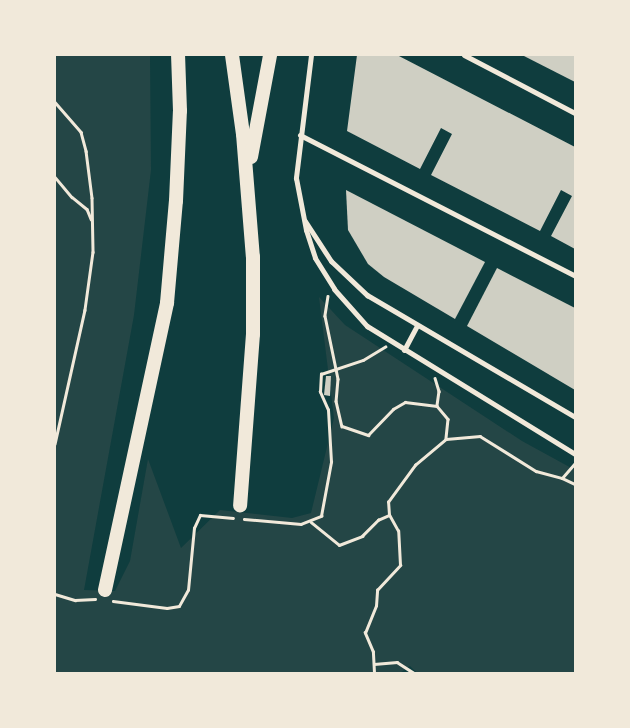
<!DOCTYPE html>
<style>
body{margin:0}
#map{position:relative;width:630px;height:728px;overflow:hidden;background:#0f3d3e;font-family:Manrope,sans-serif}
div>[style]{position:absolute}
.green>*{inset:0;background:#244646}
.building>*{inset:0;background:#cfcfc3}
.path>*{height:2.5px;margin:-1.25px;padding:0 1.25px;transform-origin:1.25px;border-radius:1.25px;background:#f1e9da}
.minor>*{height:5px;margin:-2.5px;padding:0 2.5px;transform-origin:2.5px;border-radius:2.5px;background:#f1e9da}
.motorway>*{height:14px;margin:-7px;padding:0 7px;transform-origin:7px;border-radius:7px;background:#f1e9da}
span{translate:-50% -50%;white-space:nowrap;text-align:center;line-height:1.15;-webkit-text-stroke:4px #f1e9da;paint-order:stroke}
.frame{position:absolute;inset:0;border:56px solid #f1e9da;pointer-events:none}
</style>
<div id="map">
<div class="green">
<i style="clip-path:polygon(55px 55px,150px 55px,151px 170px,134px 315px,84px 590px,115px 591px,130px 561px,148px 459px,181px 548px,220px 510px,292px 518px,311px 513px,334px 418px,319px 297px,345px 325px,522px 441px,575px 470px,575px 673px,417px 673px,410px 666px,400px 673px,55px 673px)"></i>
</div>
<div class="building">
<i style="clip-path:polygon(357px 55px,397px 55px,575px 147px,575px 249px,551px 236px,572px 196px,561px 190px,540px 231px,431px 175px,452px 134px,441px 128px,420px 169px,347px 131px)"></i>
<i style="clip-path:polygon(522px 55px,575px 55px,575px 82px)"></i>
<i style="clip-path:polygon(346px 190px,485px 262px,455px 319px,384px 277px,368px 264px,348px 230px)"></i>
<i style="clip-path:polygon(497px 268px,575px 308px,575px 390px,467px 326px)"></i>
<i style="clip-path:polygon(326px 376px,331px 376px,330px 396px,324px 395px)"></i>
</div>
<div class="path">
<i style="left:55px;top:102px;width:40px;rotate:49deg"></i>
<i style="left:81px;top:132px;width:20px;rotate:75deg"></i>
<i style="left:86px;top:151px;width:47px;rotate:82.7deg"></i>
<i style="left:92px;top:198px;width:54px;rotate:88.9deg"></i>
<i style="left:93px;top:252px;width:59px;rotate:97.9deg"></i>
<i style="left:85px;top:310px;width:137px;rotate:102.6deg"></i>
<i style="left:55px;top:177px;width:26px;rotate:50deg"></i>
<i style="left:72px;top:197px;width:19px;rotate:39deg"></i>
<i style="left:87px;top:209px;width:11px;rotate:68deg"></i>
<i style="left:328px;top:296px;width:20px;rotate:99deg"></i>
<i style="left:325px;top:316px;width:64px;rotate:78.3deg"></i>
<i style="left:338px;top:379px;width:22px;rotate:95deg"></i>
<i style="left:336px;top:401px;width:26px;rotate:77deg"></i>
<i style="left:342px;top:426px;width:28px;rotate:19deg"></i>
<i style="left:368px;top:435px;width:36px;rotate:-46deg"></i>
<i style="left:393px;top:409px;width:14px;rotate:-30deg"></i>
<i style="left:405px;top:402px;width:32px;rotate:7deg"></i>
<i style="left:435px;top:378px;width:14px;rotate:73deg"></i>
<i style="left:439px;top:391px;width:15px;rotate:98deg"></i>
<i style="left:437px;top:406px;width:17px;rotate:50deg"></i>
<i style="left:448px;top:419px;width:20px;rotate:96deg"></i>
<i style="left:562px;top:478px;width:14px;rotate:25deg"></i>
<i style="left:244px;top:519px;width:57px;rotate:5deg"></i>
<i style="left:301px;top:524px;width:22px;rotate:-22deg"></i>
<i style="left:321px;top:516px;width:55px;rotate:-79.5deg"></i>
<i style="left:331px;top:462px;width:52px;rotate:-93.3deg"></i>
<i style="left:328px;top:410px;width:20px;rotate:-114deg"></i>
<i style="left:320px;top:392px;width:18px;rotate:-87deg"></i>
<i style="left:321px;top:374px;width:44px;rotate:-18.4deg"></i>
<i style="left:363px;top:360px;width:26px;rotate:-31deg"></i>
<i style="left:311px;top:522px;width:36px;rotate:39deg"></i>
<i style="left:339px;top:545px;width:25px;rotate:-21deg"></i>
<i style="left:362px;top:536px;width:23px;rotate:-45deg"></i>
<i style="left:378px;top:520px;width:12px;rotate:-24deg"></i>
<i style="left:55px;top:594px;width:21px;rotate:17deg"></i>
<i style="left:75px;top:600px;width:20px;rotate:-3deg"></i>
<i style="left:113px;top:601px;width:54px;rotate:7.4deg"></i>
<i style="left:167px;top:608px;width:12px;rotate:-9deg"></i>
<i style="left:179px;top:606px;width:18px;rotate:-61deg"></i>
<i style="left:188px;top:590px;width:62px;rotate:-84.5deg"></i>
<i style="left:194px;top:528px;width:14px;rotate:-65deg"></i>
<i style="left:200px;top:515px;width:33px;rotate:5deg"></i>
<i style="left:374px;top:664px;width:23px;rotate:-5deg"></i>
<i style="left:397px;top:662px;width:20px;rotate:33deg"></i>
<i style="left:374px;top:673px;width:21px;rotate:-93deg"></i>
<i style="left:373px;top:652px;width:21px;rotate:-113deg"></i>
<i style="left:365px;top:633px;width:29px;rotate:-68deg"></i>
<i style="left:376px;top:606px;width:16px;rotate:-86deg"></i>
<i style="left:377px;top:590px;width:34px;rotate:-47deg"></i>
<i style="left:400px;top:565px;width:34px;rotate:-93deg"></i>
<i style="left:398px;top:531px;width:18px;rotate:-119deg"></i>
<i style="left:389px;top:515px;width:13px;rotate:-94deg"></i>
<i style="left:388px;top:502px;width:46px;rotate:-53.9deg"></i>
<i style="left:415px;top:465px;width:40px;rotate:-40deg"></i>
<i style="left:446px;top:439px;width:34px;rotate:-5deg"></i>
<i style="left:480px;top:436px;width:66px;rotate:32deg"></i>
<i style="left:536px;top:471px;width:27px;rotate:15deg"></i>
<i style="left:562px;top:478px;width:20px;rotate:-49deg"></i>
</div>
<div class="minor">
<i style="left:311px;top:55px;width:124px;rotate:97deg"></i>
<i style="left:296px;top:178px;width:53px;rotate:79.1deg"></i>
<i style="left:306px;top:230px;width:29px;rotate:72deg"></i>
<i style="left:315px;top:258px;width:36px;rotate:58deg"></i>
<i style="left:334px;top:289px;width:50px;rotate:48.3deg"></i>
<i style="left:367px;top:326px;width:244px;rotate:31.6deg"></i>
<i style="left:464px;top:55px;width:125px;rotate:27.6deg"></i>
<i style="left:300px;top:135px;width:309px;rotate:27.1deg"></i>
<i style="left:305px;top:221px;width:48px;rotate:57deg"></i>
<i style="left:331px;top:261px;width:50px;rotate:43.4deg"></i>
<i style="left:367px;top:295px;width:241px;rotate:30.4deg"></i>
<i style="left:404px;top:350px;width:27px;rotate:-62deg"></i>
</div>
<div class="motorway">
<i style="left:232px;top:55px;width:80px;rotate:82.1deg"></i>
<i style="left:243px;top:134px;width:123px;rotate:85.4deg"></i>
<i style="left:253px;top:257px;width:77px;rotate:90deg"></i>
<i style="left:253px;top:334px;width:172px;rotate:94.3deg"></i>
<i style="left:251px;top:157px;width:104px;rotate:-79.4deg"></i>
<i style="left:105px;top:590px;width:294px;rotate:-77.8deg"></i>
<i style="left:167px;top:303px;width:102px;rotate:-85deg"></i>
<i style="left:176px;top:201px;width:90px;rotate:-87.5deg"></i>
<i style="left:180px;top:111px;width:56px;rotate:-92deg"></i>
</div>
<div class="frame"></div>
</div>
